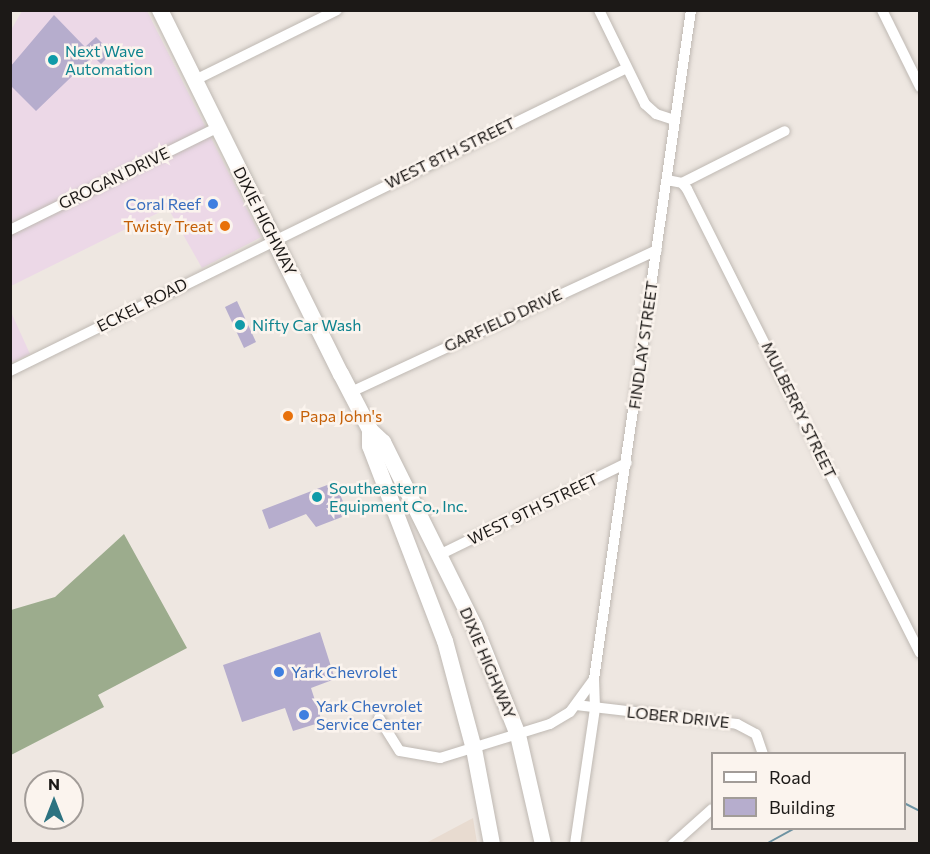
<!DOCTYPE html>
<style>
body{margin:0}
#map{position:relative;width:930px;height:854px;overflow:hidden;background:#eee7e1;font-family:Commissioner,sans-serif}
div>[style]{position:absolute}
.built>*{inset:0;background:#e8dbd0}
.industrial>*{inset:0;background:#ecd8e7}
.forest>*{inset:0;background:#9cac8d}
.stream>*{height:2px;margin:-1px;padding:0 1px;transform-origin:1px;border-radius:1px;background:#6e93a2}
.building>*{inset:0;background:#b6adcd}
.roads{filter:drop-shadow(0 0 2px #bfb9b3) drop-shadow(0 0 2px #bfb9b3)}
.minor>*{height:10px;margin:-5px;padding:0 5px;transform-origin:5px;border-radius:5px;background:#fff}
.primary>*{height:16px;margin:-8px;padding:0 8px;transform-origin:8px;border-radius:8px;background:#fff}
.dots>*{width:16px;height:16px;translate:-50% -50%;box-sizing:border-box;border:3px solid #fbf4ee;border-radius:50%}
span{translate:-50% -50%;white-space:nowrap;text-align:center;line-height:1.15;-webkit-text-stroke:5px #fbf4ee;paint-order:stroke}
.culture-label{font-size:16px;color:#0d838f}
.left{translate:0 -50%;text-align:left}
.street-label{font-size:16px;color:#1c1917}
.shop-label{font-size:16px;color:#366cbe}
.right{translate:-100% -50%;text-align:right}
.food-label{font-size:16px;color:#c56008}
.frame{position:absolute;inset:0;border:12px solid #1c1917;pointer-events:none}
.legend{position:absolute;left:711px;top:752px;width:195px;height:78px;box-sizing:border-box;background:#fbf4ee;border:2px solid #a29c98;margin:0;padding:8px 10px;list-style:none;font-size:18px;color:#1c1917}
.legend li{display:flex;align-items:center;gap:12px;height:30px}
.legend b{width:30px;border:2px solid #a29c98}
.north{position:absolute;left:24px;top:770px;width:60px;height:60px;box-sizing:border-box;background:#fbf4ee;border:2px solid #a29c98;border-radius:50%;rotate:0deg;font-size:16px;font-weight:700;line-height:24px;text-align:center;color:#1c1917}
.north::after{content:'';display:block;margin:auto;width:21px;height:27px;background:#2c7280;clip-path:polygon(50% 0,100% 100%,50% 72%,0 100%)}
</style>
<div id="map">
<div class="built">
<i style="clip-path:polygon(473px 818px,477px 843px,426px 843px)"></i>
</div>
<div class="industrial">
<i style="clip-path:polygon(22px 11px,147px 11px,261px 237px,202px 268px,168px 208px,11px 286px,11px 30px)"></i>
<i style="clip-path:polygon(11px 312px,30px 354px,11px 363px,10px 363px)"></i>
</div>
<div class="forest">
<i style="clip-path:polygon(124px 534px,187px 648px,98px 695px,104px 707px,11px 755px,11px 610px,55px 597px)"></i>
</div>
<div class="stream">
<i style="left:904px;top:803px;width:18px;rotate:27deg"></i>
<i style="left:766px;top:844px;width:33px;rotate:-29deg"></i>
</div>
<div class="building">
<i style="clip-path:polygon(54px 15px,85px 47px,96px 37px,112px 53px,101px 64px,93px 56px,36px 111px,10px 85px,10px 67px)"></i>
<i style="clip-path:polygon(237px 301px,256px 342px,244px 348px,225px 307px)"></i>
<i style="clip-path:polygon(335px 482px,346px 509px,340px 512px,342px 517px,316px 527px,306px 514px,269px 529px,262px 510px)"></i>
<i style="clip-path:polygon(320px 632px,335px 679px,311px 688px,322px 722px,293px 731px,285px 708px,242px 722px,223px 665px)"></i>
</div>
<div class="roads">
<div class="minor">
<i style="left:599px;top:10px;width:105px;rotate:63.9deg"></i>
<i style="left:645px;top:104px;width:15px;rotate:42deg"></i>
<i style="left:656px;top:114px;width:20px;rotate:18deg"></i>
<i style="left:882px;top:10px;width:86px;rotate:63.7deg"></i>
<i style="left:195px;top:80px;width:158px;rotate:-26.2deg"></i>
<i style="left:667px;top:180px;width:15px;rotate:11deg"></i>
<i style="left:682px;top:183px;width:8px;rotate:50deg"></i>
<i style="left:687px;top:189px;width:519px;rotate:63.34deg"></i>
<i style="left:682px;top:183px;width:115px;rotate:-26.8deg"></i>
<i style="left:10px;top:230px;width:232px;rotate:-26.3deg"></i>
<i style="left:10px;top:371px;width:687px;rotate:-26.16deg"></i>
<i style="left:351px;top:392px;width:337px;rotate:-24.9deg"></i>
<i style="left:439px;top:555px;width:209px;rotate:-26.1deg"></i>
<i style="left:576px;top:705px;width:162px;rotate:6.7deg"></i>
<i style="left:737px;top:724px;width:21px;rotate:28deg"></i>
<i style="left:756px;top:734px;width:21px;rotate:71deg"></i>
<i style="left:379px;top:718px;width:39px;rotate:58deg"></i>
<i style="left:400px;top:751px;width:41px;rotate:9.9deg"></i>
<i style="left:440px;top:758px;width:115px;rotate:-17.2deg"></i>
<i style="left:550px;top:724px;width:23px;rotate:-31deg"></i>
<i style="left:570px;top:712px;width:41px;rotate:-54deg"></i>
<i style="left:575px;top:844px;width:137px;rotate:-81.6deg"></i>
<i style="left:595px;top:708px;width:29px;rotate:-92deg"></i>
<i style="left:594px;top:679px;width:676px;rotate:-81.75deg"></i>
<i style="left:673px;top:844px;width:52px;rotate:-41.9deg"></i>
</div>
<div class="primary">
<i style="left:160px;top:10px;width:407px;rotate:63.6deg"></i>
<i style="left:341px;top:374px;width:63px;rotate:62.6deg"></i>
<i style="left:370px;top:430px;width:18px;rotate:43deg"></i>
<i style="left:383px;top:442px;width:204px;rotate:63.6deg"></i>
<i style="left:474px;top:625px;width:118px;rotate:68.2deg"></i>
<i style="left:518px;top:735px;width:112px;rotate:77.1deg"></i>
<i style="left:370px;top:430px;width:16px;rotate:90deg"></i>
<i style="left:370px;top:446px;width:209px;rotate:69deg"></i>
<i style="left:445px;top:641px;width:112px;rotate:75deg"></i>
<i style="left:474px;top:749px;width:97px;rotate:79.3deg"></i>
</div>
</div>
<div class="dots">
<i style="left:53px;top:60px;background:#0f9aa8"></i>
<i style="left:213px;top:204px;background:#3f7fe0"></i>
<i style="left:225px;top:226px;background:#e8710a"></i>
<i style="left:240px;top:325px;background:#0f9aa8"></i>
<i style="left:288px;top:416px;background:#e8710a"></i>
<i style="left:317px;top:497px;background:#0f9aa8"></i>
<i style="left:279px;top:672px;background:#3f7fe0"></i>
<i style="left:304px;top:715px;background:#3f7fe0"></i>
</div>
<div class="culture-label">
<span class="left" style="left:65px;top:60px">Next Wave<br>Automation</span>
<span class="left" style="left:252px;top:325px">Nifty Car Wash</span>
<span class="left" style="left:329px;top:497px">Southeastern<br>Equipment Co., Inc.</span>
</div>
<div class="street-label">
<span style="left:450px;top:153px;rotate:-26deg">WEST 8TH STREET</span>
<span style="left:114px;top:178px;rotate:-26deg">GROGAN DRIVE</span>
<span style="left:265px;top:221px;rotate:63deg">DIXIE HIGHWAY</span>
<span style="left:142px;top:305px;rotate:-27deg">ECKEL ROAD</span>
<span style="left:503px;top:320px;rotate:-25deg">GARFIELD DRIVE</span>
<span style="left:643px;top:345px;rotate:-82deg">FINDLAY STREET</span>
<span style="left:799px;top:410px;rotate:64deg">MULBERRY STREET</span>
<span style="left:533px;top:509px;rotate:-26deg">WEST 9TH STREET</span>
<span style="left:488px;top:663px;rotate:67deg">DIXIE HIGHWAY</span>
<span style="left:678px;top:717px;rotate:6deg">LOBER DRIVE</span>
</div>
<div class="shop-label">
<span class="right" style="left:201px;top:204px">Coral Reef</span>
<span class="left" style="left:291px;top:672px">Yark Chevrolet</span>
<span class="left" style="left:316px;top:715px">Yark Chevrolet<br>Service Center</span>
</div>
<div class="food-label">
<span class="right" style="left:213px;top:226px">Twisty Treat</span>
<span class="left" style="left:300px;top:416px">Papa John's</span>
</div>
<div class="frame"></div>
<ul class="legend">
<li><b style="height:8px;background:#fff"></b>Road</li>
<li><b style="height:16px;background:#b6adcd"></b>Building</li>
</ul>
<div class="north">N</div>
</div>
